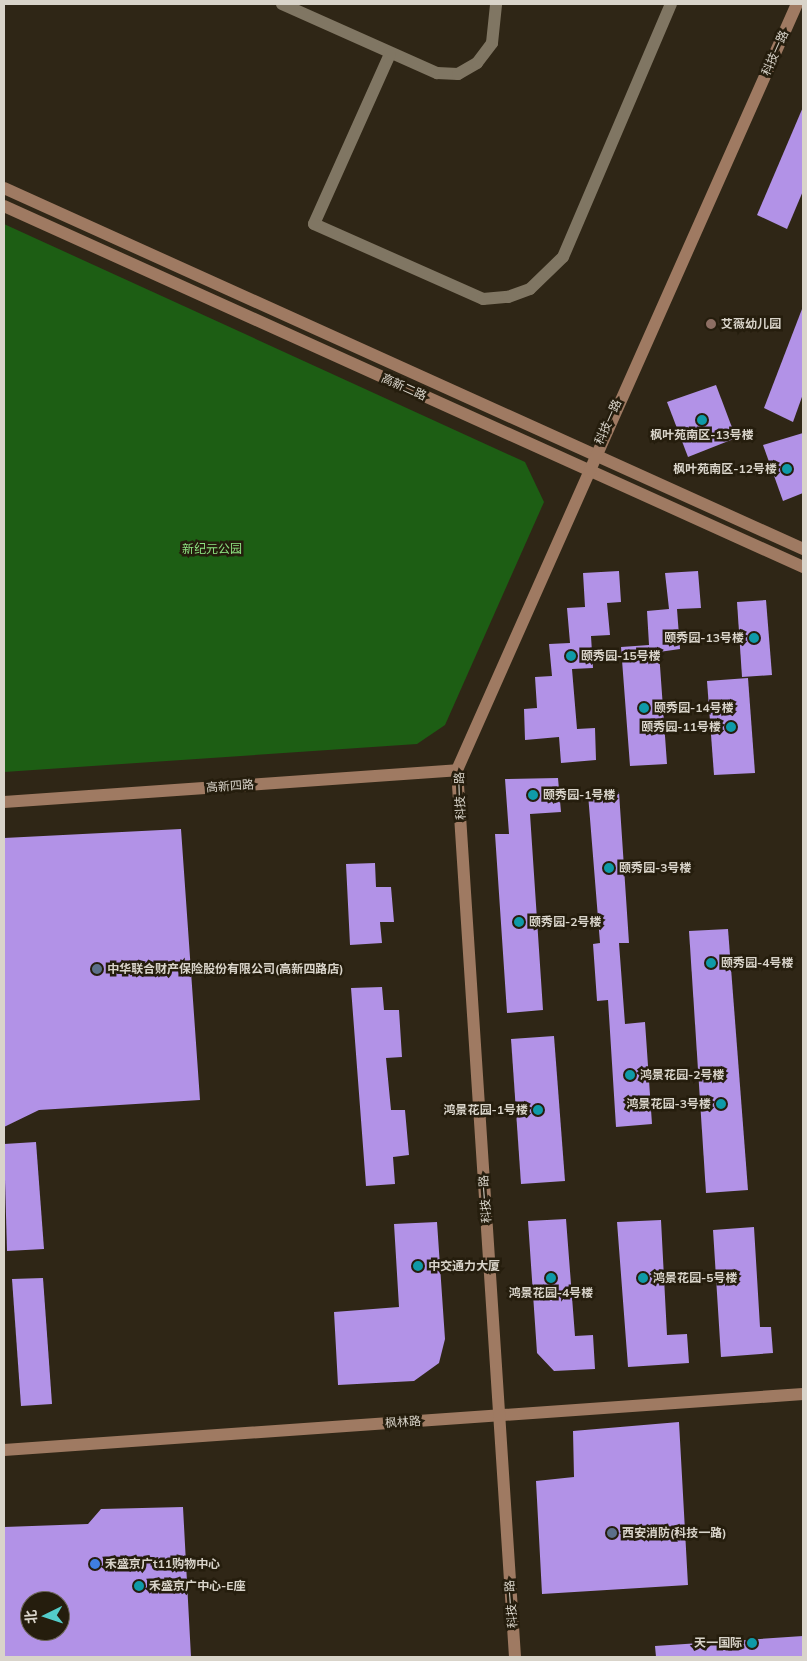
<!DOCTYPE html>
<meta charset="utf-8">
<style>
body{margin:0}
#map{position:relative;width:807px;height:1661px;overflow:hidden;background:#2f2616;font-family:Mulish,"Noto Sans SC",sans-serif}
div>[style]{position:absolute}
.green>*{inset:0;background:#1d5e14}
.building>*{inset:0;background:#b292e7}
.street>*{height:12px;margin:-6px;padding:0 6px;transform-origin:6px;border-radius:6px;background:#807663}
.secondary>*{height:12px;margin:-6px;padding:0 6px;transform-origin:6px;border-radius:6px;background:#9f7a62}
.dots>*{width:14px;height:14px;translate:-50% -50%;box-sizing:border-box;border:2px solid #251d0d;border-radius:50%}
span{translate:-50% -50%;white-space:nowrap;text-align:center;line-height:1.15;-webkit-text-stroke:5px #251d0d;paint-order:stroke}
.street-label{font-size:12px;color:#d9d4ca}
.poi-label{font-size:12px;color:#d9d4ca;font-weight:700}
.left{translate:0 -50%;text-align:left}
.right{translate:-100% -50%;text-align:right}
.park-label{font-size:12px;color:#8ee382}
.frame{position:absolute;inset:0;border:5px solid #d9d4ca;pointer-events:none}
.north{position:absolute;left:20px;top:1591px;width:50px;height:50px;box-sizing:border-box;background:#251d0d;border:1px solid #6d6659;border-radius:50%;rotate:266deg;font-size:14px;font-weight:700;line-height:20px;text-align:center;color:#d9d4ca}
.north::after{content:'';display:block;margin:auto;width:18px;height:22px;background:#53cdca;clip-path:polygon(50% 0,100% 100%,50% 72%,0 100%)}
</style>
<div id="map">
<div class="green">
<i style="clip-path:polygon(4px 224px,525px 462px,544px 502px,445px 725px,417px 744px,4px 772px)"></i>
</div>
<div class="building">
<i style="clip-path:polygon(803px 107px,803px 191px,787px 229px,757px 215px)"></i>
<i style="clip-path:polygon(802px 309px,803px 394px,793px 422px,764px 408px)"></i>
<i style="clip-path:polygon(716px 385px,736px 438px,688px 457px,667px 402px)"></i>
<i style="clip-path:polygon(803px 433px,803px 493px,783px 501px,763px 445px)"></i>
<i style="clip-path:polygon(619px 571px,621px 602px,607px 603px,610px 635px,591px 636px,593px 668px,572px 669px,577px 729px,595px 728px,596px 760px,561px 763px,559px 737px,525px 740px,524px 709px,537px 708px,535px 677px,552px 676px,549px 644px,570px 643px,567px 608px,585px 607px,583px 573px)"></i>
<i style="clip-path:polygon(698px 571px,701px 608px,677px 609px,680px 649px,659px 652px,667px 764px,630px 766px,621px 647px,649px 645px,647px 611px,669px 609px,665px 573px)"></i>
<i style="clip-path:polygon(766px 600px,772px 675px,742px 677px,737px 602px)"></i>
<i style="clip-path:polygon(748px 678px,755px 773px,714px 775px,707px 681px)"></i>
<i style="clip-path:polygon(558px 778px,561px 812px,530px 814px,543px 1010px,507px 1013px,495px 834px,509px 834px,505px 779px)"></i>
<i style="clip-path:polygon(619px 792px,629px 943px,619px 943px,625px 1024px,645px 1022px,652px 1124px,616px 1127px,608px 1000px,597px 1001px,593px 944px,600px 943px,588px 794px)"></i>
<i style="clip-path:polygon(181px 829px,200px 1100px,39px 1110px,4px 1127px,4px 838px)"></i>
<i style="clip-path:polygon(375px 863px,376px 887px,391px 887px,394px 922px,380px 922px,382px 943px,350px 945px,346px 864px)"></i>
<i style="clip-path:polygon(728px 929px,748px 1190px,706px 1193px,689px 931px)"></i>
<i style="clip-path:polygon(382px 987px,384px 1010px,399px 1010px,402px 1057px,386px 1058px,391px 1110px,405px 1110px,409px 1155px,393px 1157px,395px 1184px,366px 1186px,351px 988px)"></i>
<i style="clip-path:polygon(554px 1036px,565px 1181px,521px 1184px,511px 1039px)"></i>
<i style="clip-path:polygon(36px 1142px,44px 1249px,7px 1251px,4px 1144px)"></i>
<i style="clip-path:polygon(566px 1219px,575px 1336px,593px 1335px,595px 1369px,554px 1371px,537px 1353px,528px 1221px)"></i>
<i style="clip-path:polygon(661px 1220px,667px 1335px,687px 1334px,689px 1363px,628px 1367px,617px 1222px)"></i>
<i style="clip-path:polygon(437px 1222px,445px 1339px,439px 1363px,414px 1381px,338px 1385px,334px 1312px,399px 1307px,394px 1224px)"></i>
<i style="clip-path:polygon(754px 1227px,760px 1327px,771px 1327px,773px 1353px,721px 1357px,713px 1230px)"></i>
<i style="clip-path:polygon(43px 1278px,52px 1404px,21px 1406px,12px 1279px)"></i>
<i style="clip-path:polygon(679px 1422px,688px 1585px,542px 1594px,536px 1481px,574px 1477px,573px 1431px)"></i>
<i style="clip-path:polygon(evenodd,183px 1507px,191px 1657px,4px 1657px,4px 1527px,88px 1524px,101px 1509px,183px 1507px,30px 1601px,60px 1601px,60px 1631px,30px 1631px,30px 1601px)"></i>
<i style="clip-path:polygon(803px 1636px,803px 1657px,656px 1657px,655px 1646px)"></i>
</div>
<div class="street">
<i style="left:282px;top:4px;width:170px;rotate:24deg"></i>
<i style="left:437px;top:73px;width:21px;rotate:3deg"></i>
<i style="left:458px;top:74px;width:22px;rotate:-30deg"></i>
<i style="left:477px;top:63px;width:25px;rotate:-53deg"></i>
<i style="left:492px;top:43px;width:39px;rotate:-84deg"></i>
<i style="left:390px;top:54px;width:186px;rotate:114.1deg"></i>
<i style="left:314px;top:224px;width:185px;rotate:23.9deg"></i>
<i style="left:483px;top:299px;width:25px;rotate:-5deg"></i>
<i style="left:508px;top:297px;width:23px;rotate:-20deg"></i>
<i style="left:530px;top:289px;width:46px;rotate:-44.1deg"></i>
<i style="left:563px;top:257px;width:275px;rotate:-66.9deg"></i>
</div>
<div class="secondary">
<i style="left:4px;top:188px;width:877px;rotate:24.31deg"></i>
<i style="left:4px;top:206px;width:877px;rotate:24.31deg"></i>
<i style="left:4px;top:802px;width:454px;rotate:-4deg"></i>
<i style="left:4px;top:1450px;width:801px;rotate:-4.01deg"></i>
<i style="left:515px;top:1657px;width:889px;rotate:-93.74deg"></i>
<i style="left:457px;top:770px;width:838px;rotate:-66.07deg"></i>
</div>
<div class="dots">
<i style="left:711px;top:324px;background:#8d6e63"></i>
<i style="left:702px;top:420px;background:#0f9aa8"></i>
<i style="left:787px;top:469px;background:#0f9aa8"></i>
<i style="left:754px;top:638px;background:#0f9aa8"></i>
<i style="left:571px;top:656px;background:#0f9aa8"></i>
<i style="left:644px;top:708px;background:#0f9aa8"></i>
<i style="left:731px;top:727px;background:#0f9aa8"></i>
<i style="left:533px;top:795px;background:#0f9aa8"></i>
<i style="left:609px;top:868px;background:#0f9aa8"></i>
<i style="left:519px;top:922px;background:#0f9aa8"></i>
<i style="left:711px;top:963px;background:#0f9aa8"></i>
<i style="left:97px;top:969px;background:#5c6f8a"></i>
<i style="left:630px;top:1075px;background:#0f9aa8"></i>
<i style="left:721px;top:1104px;background:#0f9aa8"></i>
<i style="left:538px;top:1110px;background:#0f9aa8"></i>
<i style="left:418px;top:1266px;background:#0f9aa8"></i>
<i style="left:551px;top:1278px;background:#0f9aa8"></i>
<i style="left:643px;top:1278px;background:#0f9aa8"></i>
<i style="left:612px;top:1533px;background:#5c6f8a"></i>
<i style="left:95px;top:1564px;background:#3f7fe0"></i>
<i style="left:139px;top:1586px;background:#0f9aa8"></i>
<i style="left:752px;top:1643px;background:#0f9aa8"></i>
</div>
<div class="street-label">
<span style="left:775px;top:53px;rotate:-66deg">科技一路</span>
<span style="left:404px;top:387px;rotate:24deg">高新二路</span>
<span style="left:608px;top:422px;rotate:-66deg">科技一路</span>
<span style="left:230px;top:786px;rotate:-4deg">高新四路</span>
<span style="left:460px;top:796px;rotate:-92deg">科技一路</span>
<span style="left:485px;top:1199px;rotate:-94deg">科技一路</span>
<span style="left:403px;top:1422px;rotate:-4deg">枫林路</span>
<span style="left:511px;top:1604px;rotate:-94deg">科技一路</span>
</div>
<div class="poi-label">
<span class="left" style="left:721px;top:324px">艾薇幼儿园</span>
<span style="left:702px;top:435px">枫叶苑南区-13号楼</span>
<span class="right" style="left:777px;top:469px">枫叶苑南区-12号楼</span>
<span class="right" style="left:744px;top:638px">颐秀园-13号楼</span>
<span class="left" style="left:581px;top:656px">颐秀园-15号楼</span>
<span class="left" style="left:654px;top:708px">颐秀园-14号楼</span>
<span class="right" style="left:721px;top:727px">颐秀园-11号楼</span>
<span class="left" style="left:543px;top:795px">颐秀园-1号楼</span>
<span class="left" style="left:619px;top:868px">颐秀园-3号楼</span>
<span class="left" style="left:529px;top:922px">颐秀园-2号楼</span>
<span class="left" style="left:721px;top:963px">颐秀园-4号楼</span>
<span class="left" style="left:107px;top:969px">中华联合财产保险股份有限公司(高新四路店)</span>
<span class="left" style="left:640px;top:1075px">鸿景花园-2号楼</span>
<span class="right" style="left:711px;top:1104px">鸿景花园-3号楼</span>
<span class="right" style="left:528px;top:1110px">鸿景花园-1号楼</span>
<span class="left" style="left:428px;top:1266px">中交通力大厦</span>
<span class="left" style="left:653px;top:1278px">鸿景花园-5号楼</span>
<span style="left:551px;top:1293px">鸿景花园-4号楼</span>
<span class="left" style="left:622px;top:1533px">西安消防(科技一路)</span>
<span class="left" style="left:105px;top:1564px">禾盛京广t11购物中心</span>
<span class="left" style="left:149px;top:1586px">禾盛京广中心-E座</span>
<span class="right" style="left:742px;top:1643px">天一国际</span>
</div>
<div class="park-label">
<span style="left:212px;top:549px">新纪元公园</span>
</div>
<div class="frame"></div>
<div class="north">北</div>
</div>
